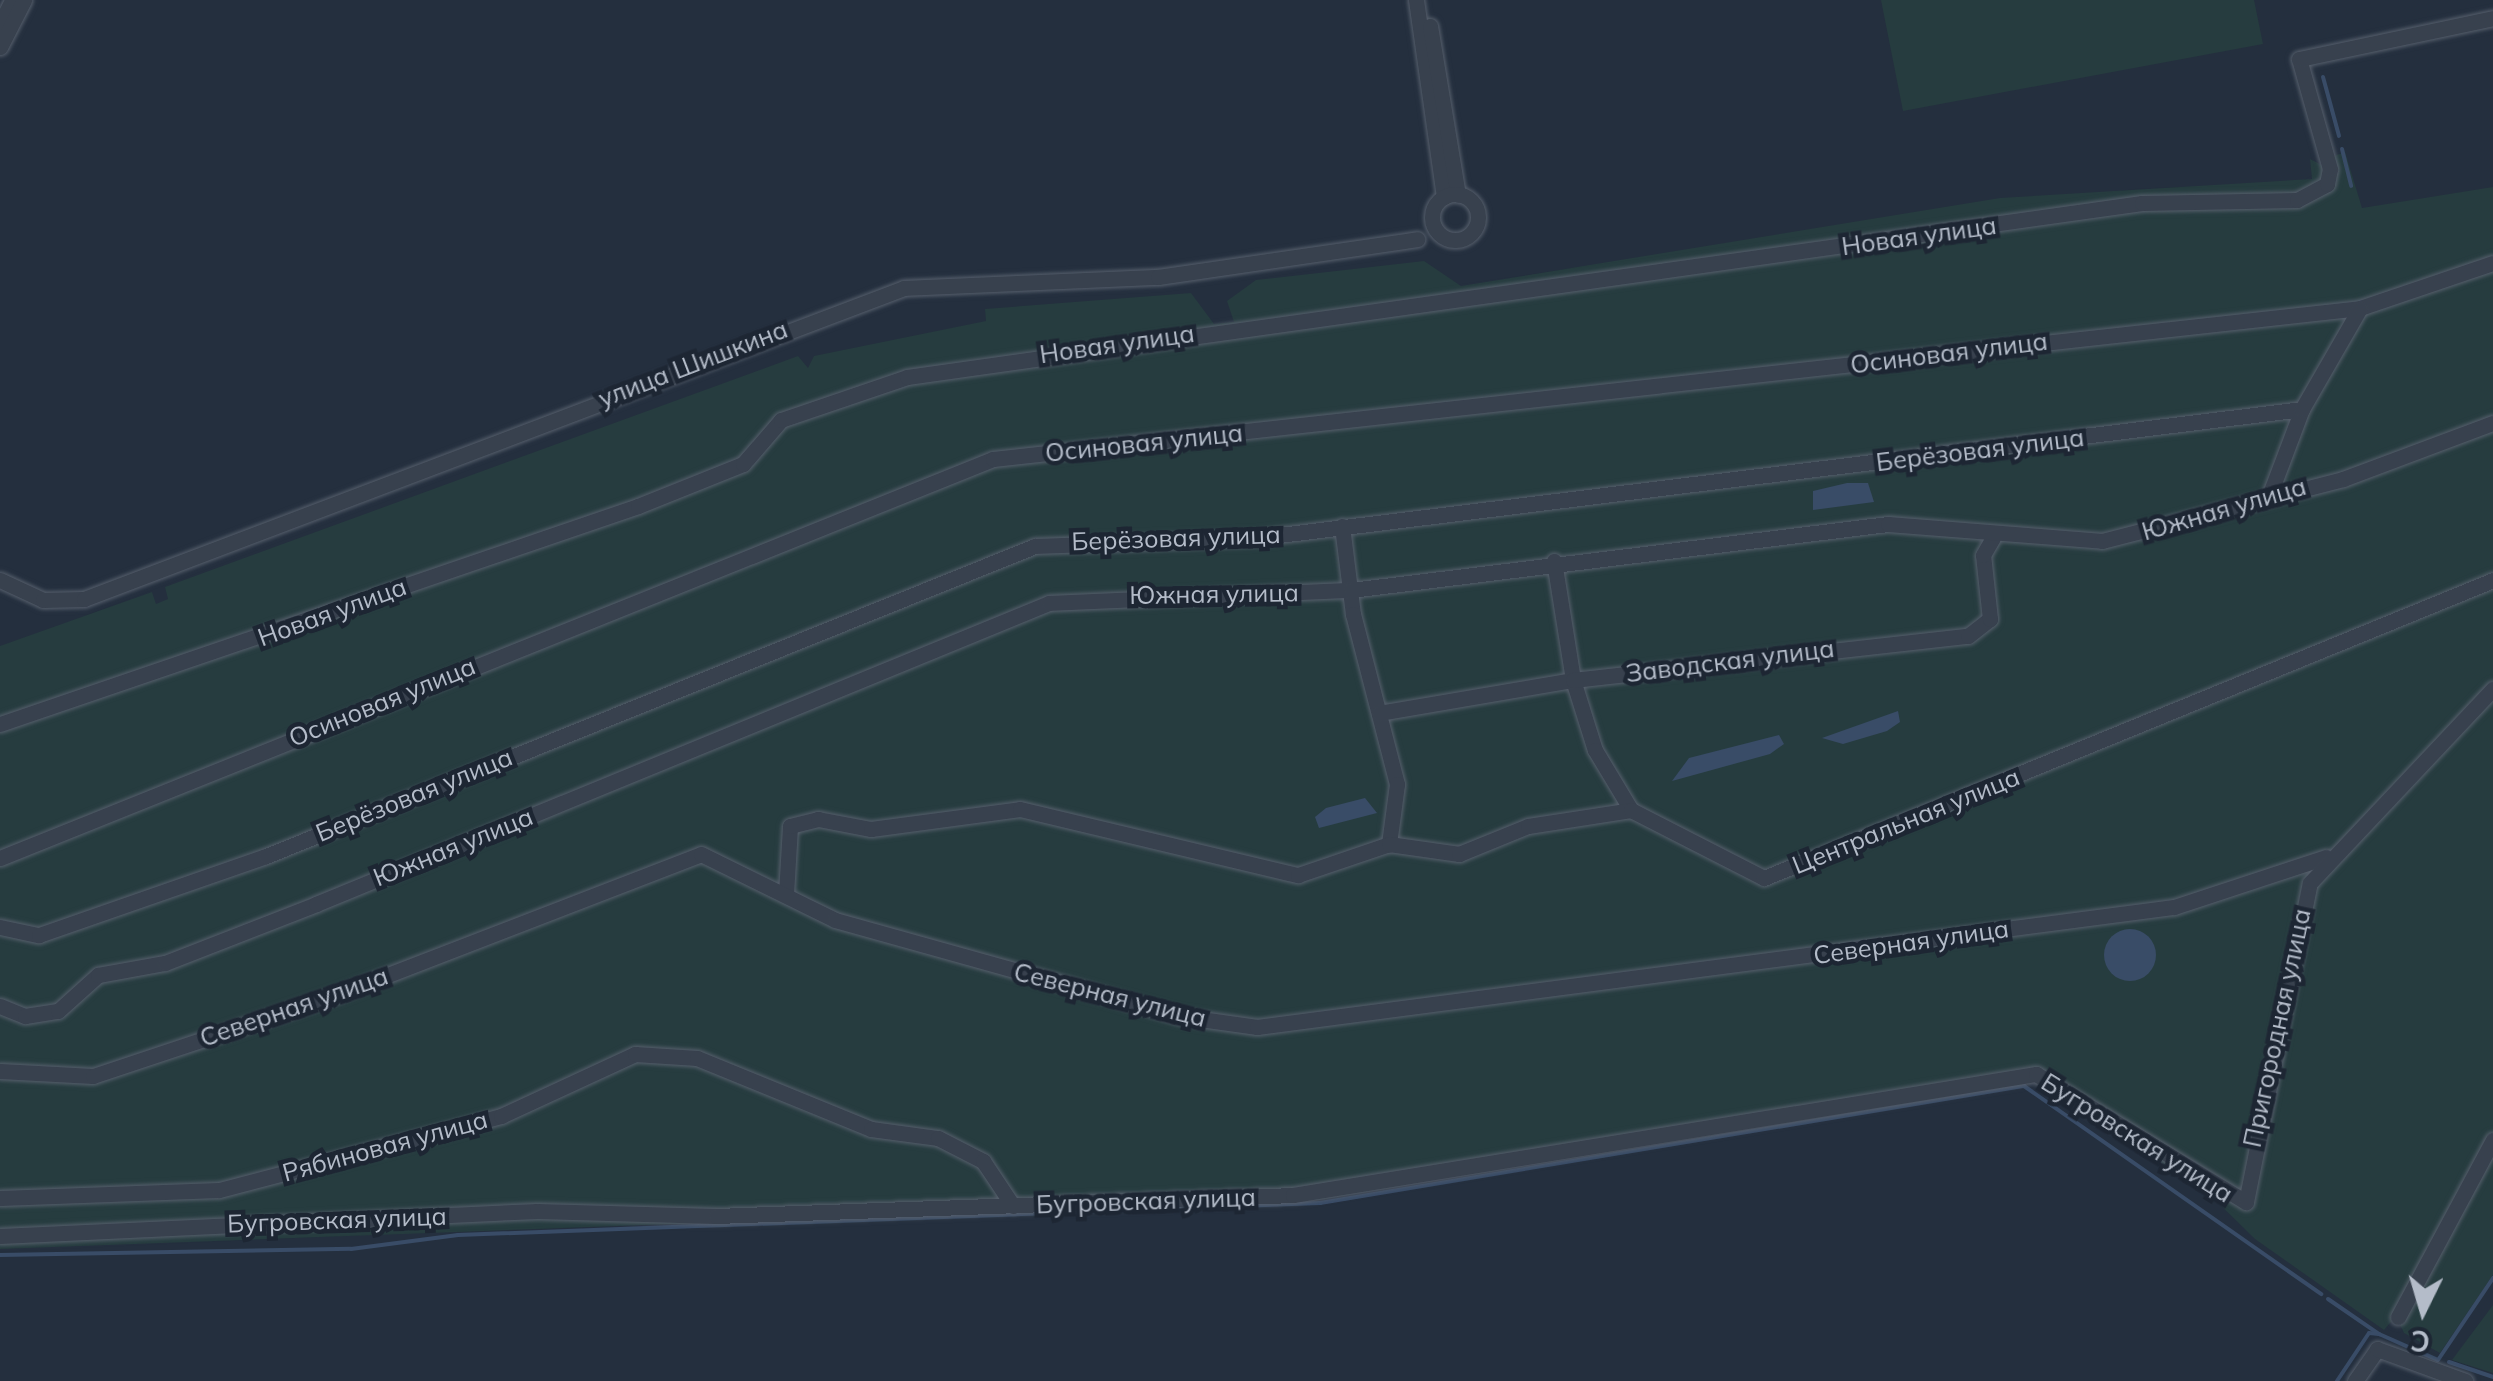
<!DOCTYPE html>
<meta charset="utf-8">
<style>
body{margin:0}
#map{position:relative;width:2493px;height:1381px;overflow:hidden;background:#242f3e;font-family:Mulish,sans-serif}
div>[style]{position:absolute}
.green>*{inset:0;background:#263c3f}
.water>*{inset:0;background:#394c67}
.round{border-radius:50%}
.stream>*{height:4px;margin:-2px;padding:0 2px;transform-origin:2px;border-radius:2px;background:#394c67}
.roads{filter:drop-shadow(0 0 2px #565f6c) drop-shadow(0 0 2px #565f6c)}
.minor>*{height:15px;margin:-7.5px;padding:0 7.5px;transform-origin:7.5px;border-radius:7.5px;background:#38414e}
.minor>.ring{margin:-7.5px;padding:0;box-sizing:content-box;background:none;border:15px solid #38414e;border-radius:50%}
span{translate:-50% -50%;white-space:nowrap;text-align:center;line-height:1.15;-webkit-text-stroke:9px #1d2633;paint-order:stroke}
.street-label{font-size:25px;color:#b4bcc9}
.north{position:absolute;left:2373px;top:1261px;width:100px;height:100px;-webkit-text-stroke:8px #1d2633;paint-order:stroke;rotate:185deg;font-size:28px;font-weight:700;line-height:40px;text-align:center;color:#b4bcc9}
.north::after{content:'';display:block;margin:auto;width:35px;height:45px;background:#b4bcc9;clip-path:polygon(50% 0,100% 100%,50% 72%,0 100%)}
</style>
<div id="map">
<div class="green">
<i style="clip-path:polygon(1881px 0,2254px 0,2263px 44px,1903px 111px)"></i>
<i style="clip-path:polygon(2345px 152px,2362px 208px,2493px 187px,2493px 1275px,2440px 1353px,2404px 1333px,2396px 1316px,2384px 1330px,2255px 1239px,2208px 1193px,2035px 1078px,1316px 1200px,0 1249px,0 646px,152px 592px,156px 604px,168px 599px,165px 587px,798px 356px,808px 368px,814px 356px,986px 321px,985px 309px,1191px 293px,1214px 324px,1234px 322px,1227px 301px,1256px 280px,1424px 261px,1461px 286px,2000px 198px,2312px 179px,2310px 159px,2333px 171px,2334px 156px)"></i>
<i style="clip-path:polygon(2493px 1305px,2493px 1373px,2452px 1360px)"></i>
</div>
<div class="water">
<i style="clip-path:polygon(1847px 483px,1868px 483px,1874px 502px,1813px 510px,1813px 491px)"></i>
<i style="clip-path:polygon(1898px 711px,1900px 722px,1887px 731px,1843px 744px,1822px 738px)"></i>
<i style="clip-path:polygon(1779px 735px,1784px 744px,1770px 754px,1672px 781px,1689px 758px)"></i>
<i style="clip-path:polygon(1365px 798px,1377px 813px,1319px 828px,1315px 817px,1326px 808px)"></i>
<i class="round" style="left:2104px;top:929px;width:52px;height:52px"></i>
</div>
<div class="stream">
<i style="left:2323px;top:77px;width:61px;rotate:74.8deg"></i>
<i style="left:2342px;top:149px;width:38px;rotate:76deg"></i>
<i style="left:0;top:1255px;width:351px;rotate:-1deg"></i>
<i style="left:351px;top:1249px;width:108px;rotate:-7.5deg"></i>
<i style="left:458px;top:1235px;width:863px;rotate:-2.13deg"></i>
<i style="left:1320px;top:1203px;width:714px;rotate:-9.44deg"></i>
<i style="left:2024px;top:1086px;width:363px;rotate:35deg"></i>
<i style="left:2328px;top:1299px;width:62px;rotate:34.5deg"></i>
<i style="left:2379px;top:1334px;width:10px;rotate:-174deg"></i>
<i style="left:2369px;top:1333px;width:58px;rotate:123.7deg"></i>
<i style="left:2379px;top:1334px;width:64px;rotate:23.8deg"></i>
<i style="left:2438px;top:1360px;width:99px;rotate:-56.1deg"></i>
<i style="left:2449px;top:1362px;width:46px;rotate:18.8deg"></i>
</div>
<div class="roads">
<div class="minor">
<i style="left:1416px;top:0;width:199px;rotate:81.9deg"></i>
<i style="left:0;top:24px;width:27px;rotate:-63deg"></i>
<i style="left:1430px;top:26px;width:171px;rotate:80.6deg"></i>
<i style="left:0;top:47px;width:53px;rotate:-62.9deg"></i>
<i class="ring" style="left:1432px;top:194px;width:31px;height:31px"></i>
<i style="left:2271px;top:491px;width:88px;rotate:-69.3deg"></i>
<i style="left:1342px;top:526px;width:89px;rotate:82.9deg"></i>
<i style="left:1353px;top:614px;width:176px;rotate:75.5deg"></i>
<i style="left:1397px;top:784px;width:61px;rotate:97.6deg"></i>
<i style="left:1554px;top:561px;width:121px;rotate:80.9deg"></i>
<i style="left:1573px;top:680px;width:73px;rotate:72.6deg"></i>
<i style="left:1595px;top:750px;width:70px;rotate:59deg"></i>
<i style="left:0;top:580px;width:47px;rotate:24.9deg"></i>
<i style="left:43px;top:600px;width:41px;rotate:-1.4deg"></i>
<i style="left:84px;top:599px;width:877px;rotate:-20.77deg"></i>
<i style="left:904px;top:288px;width:254px;rotate:-2.5deg"></i>
<i style="left:1158px;top:277px;width:262px;rotate:-8.3deg"></i>
<i style="left:1379px;top:713px;width:197px;rotate:-9.7deg"></i>
<i style="left:1573px;top:680px;width:397px;rotate:-6.4deg"></i>
<i style="left:1968px;top:636px;width:28px;rotate:-38deg"></i>
<i style="left:1990px;top:619px;width:64px;rotate:-96.2deg"></i>
<i style="left:1983px;top:555px;width:20px;rotate:-60deg"></i>
<i style="left:0;top:724px;width:674px;rotate:-18.86deg"></i>
<i style="left:638px;top:506px;width:113px;rotate:-21.8deg"></i>
<i style="left:743px;top:464px;width:58px;rotate:-49.2deg"></i>
<i style="left:781px;top:420px;width:133px;rotate:-18.8deg"></i>
<i style="left:907px;top:377px;width:1247px;rotate:-8.02deg"></i>
<i style="left:2142px;top:203px;width:155px;rotate:-1.1deg"></i>
<i style="left:2297px;top:200px;width:34px;rotate:-28deg"></i>
<i style="left:2327px;top:184px;width:15px;rotate:-79deg"></i>
<i style="left:2330px;top:169px;width:114px;rotate:-105.7deg"></i>
<i style="left:2299px;top:59px;width:198px;rotate:-11.9deg"></i>
<i style="left:0;top:858px;width:1070px;rotate:-21.89deg"></i>
<i style="left:993px;top:459px;width:1375px;rotate:-6.3deg"></i>
<i style="left:2360px;top:308px;width:140px;rotate:-18.7deg"></i>
<i style="left:786px;top:894px;width:68px;rotate:-86.6deg"></i>
<i style="left:790px;top:826px;width:29px;rotate:-14deg"></i>
<i style="left:818px;top:819px;width:54px;rotate:10.7deg"></i>
<i style="left:871px;top:829px;width:150px;rotate:-7.6deg"></i>
<i style="left:1020px;top:809px;width:286px;rotate:13.4deg"></i>
<i style="left:1298px;top:875px;width:96px;rotate:-18.8deg"></i>
<i style="left:1389px;top:844px;width:71px;rotate:8.1deg"></i>
<i style="left:1459px;top:854px;width:74px;rotate:-22.1deg"></i>
<i style="left:1528px;top:826px;width:104px;rotate:-8.8deg"></i>
<i style="left:1631px;top:810px;width:149px;rotate:27.1deg"></i>
<i style="left:1764px;top:878px;width:788px;rotate:-22.23deg"></i>
<i style="left:0;top:927px;width:40px;rotate:12deg"></i>
<i style="left:39px;top:935px;width:240px;rotate:-19.2deg"></i>
<i style="left:266px;top:856px;width:829px;rotate:-21.96deg"></i>
<i style="left:1035px;top:546px;width:220px;rotate:-2.1deg"></i>
<i style="left:1255px;top:538px;width:1055px;rotate:-7.02deg"></i>
<i style="left:2302px;top:409px;width:116px;rotate:-60.1deg"></i>
<i style="left:0;top:1006px;width:27px;rotate:22deg"></i>
<i style="left:25px;top:1016px;width:33px;rotate:-9deg"></i>
<i style="left:58px;top:1011px;width:54px;rotate:-42deg"></i>
<i style="left:98px;top:975px;width:68px;rotate:-10.2deg"></i>
<i style="left:165px;top:963px;width:162px;rotate:-21.3deg"></i>
<i style="left:316px;top:904px;width:792px;rotate:-22.33deg"></i>
<i style="left:1049px;top:603px;width:302px;rotate:-2.5deg"></i>
<i style="left:1351px;top:590px;width:541px;rotate:-7.01deg"></i>
<i style="left:1888px;top:524px;width:215px;rotate:4.5deg"></i>
<i style="left:2102px;top:541px;width:249px;rotate:-14.4deg"></i>
<i style="left:2343px;top:479px;width:160px;rotate:-20.5deg"></i>
<i style="left:0;top:1071px;width:93px;rotate:3.1deg"></i>
<i style="left:93px;top:1076px;width:256px;rotate:-18.4deg"></i>
<i style="left:336px;top:995px;width:391px;rotate:-21.1deg"></i>
<i style="left:701px;top:854px;width:149px;rotate:26.2deg"></i>
<i style="left:835px;top:920px;width:357px;rotate:15.6deg"></i>
<i style="left:1179px;top:1016px;width:79px;rotate:8deg"></i>
<i style="left:1257px;top:1027px;width:925px;rotate:-7.46deg"></i>
<i style="left:2174px;top:907px;width:160px;rotate:-18.2deg"></i>
<i style="left:0;top:1198px;width:219px;rotate:-2.1deg"></i>
<i style="left:219px;top:1190px;width:292px;rotate:-14.7deg"></i>
<i style="left:501px;top:1116px;width:148px;rotate:-24.8deg"></i>
<i style="left:635px;top:1054px;width:62px;rotate:3.7deg"></i>
<i style="left:697px;top:1058px;width:188px;rotate:22.2deg"></i>
<i style="left:871px;top:1129px;width:68px;rotate:7.7deg"></i>
<i style="left:938px;top:1138px;width:51px;rotate:27.1deg"></i>
<i style="left:983px;top:1161px;width:54px;rotate:56.3deg"></i>
<i style="left:0;top:1236px;width:538px;rotate:-2.67deg"></i>
<i style="left:537px;top:1211px;width:179px;rotate:1.6deg"></i>
<i style="left:716px;top:1216px;width:577px;rotate:-2.08deg"></i>
<i style="left:1293px;top:1195px;width:753px;rotate:-9.25deg"></i>
<i style="left:2036px;top:1074px;width:246px;rotate:31.4deg"></i>
<i style="left:2246px;top:1202px;width:325px;rotate:-78.7deg"></i>
<i style="left:2310px;top:883px;width:267px;rotate:-46.7deg"></i>
<i style="left:2398px;top:1317px;width:201px;rotate:-61.8deg"></i>
<i style="left:2355px;top:1381px;width:39px;rotate:-55deg"></i>
<i style="left:2377px;top:1349px;width:94px;rotate:20deg"></i>
</div>
</div>
<div class="street-label">
<span style="left:1919px;top:236px;rotate:-8deg">Новая улица</span>
<span style="left:1117px;top:344px;rotate:-8deg">Новая улица</span>
<span style="left:1949px;top:353px;rotate:-7deg">Осиновая улица</span>
<span style="left:693px;top:364px;rotate:-21deg">улица Шишкина</span>
<span style="left:1144px;top:443px;rotate:-6deg">Осиновая улица</span>
<span style="left:1980px;top:450px;rotate:-7deg">Берёзовая улица</span>
<span style="left:2224px;top:509px;rotate:-16deg">Южная улица</span>
<span style="left:1176px;top:538px;rotate:-2deg">Берёзовая улица</span>
<span style="left:1214px;top:594px;rotate:-1deg">Южная улица</span>
<span style="left:332px;top:612px;rotate:-20deg">Новая улица</span>
<span style="left:1730px;top:661px;rotate:-7deg">Заводская улица</span>
<span style="left:382px;top:702px;rotate:-22deg">Осиновая улица</span>
<span style="left:414px;top:795px;rotate:-22deg">Берёзовая улица</span>
<span style="left:1906px;top:821px;rotate:-22deg">Центральная улица</span>
<span style="left:453px;top:847px;rotate:-22deg">Южная улица</span>
<span style="left:1911px;top:942px;rotate:-8deg">Северная улица</span>
<span style="left:1110px;top:995px;rotate:14deg">Северная улица</span>
<span style="left:294px;top:1007px;rotate:-19deg">Северная улица</span>
<span style="left:2277px;top:1028px;rotate:-78deg">Пригородная улица</span>
<span style="left:2137px;top:1138px;rotate:32deg">Бугровская улица</span>
<span style="left:385px;top:1146px;rotate:-15deg">Рябиновая улица</span>
<span style="left:1146px;top:1201px;rotate:-2deg">Бугровская улица</span>
<span style="left:337px;top:1220px;rotate:-2deg">Бугровская улица</span>
</div>
<div class="north">С</div>
</div>
